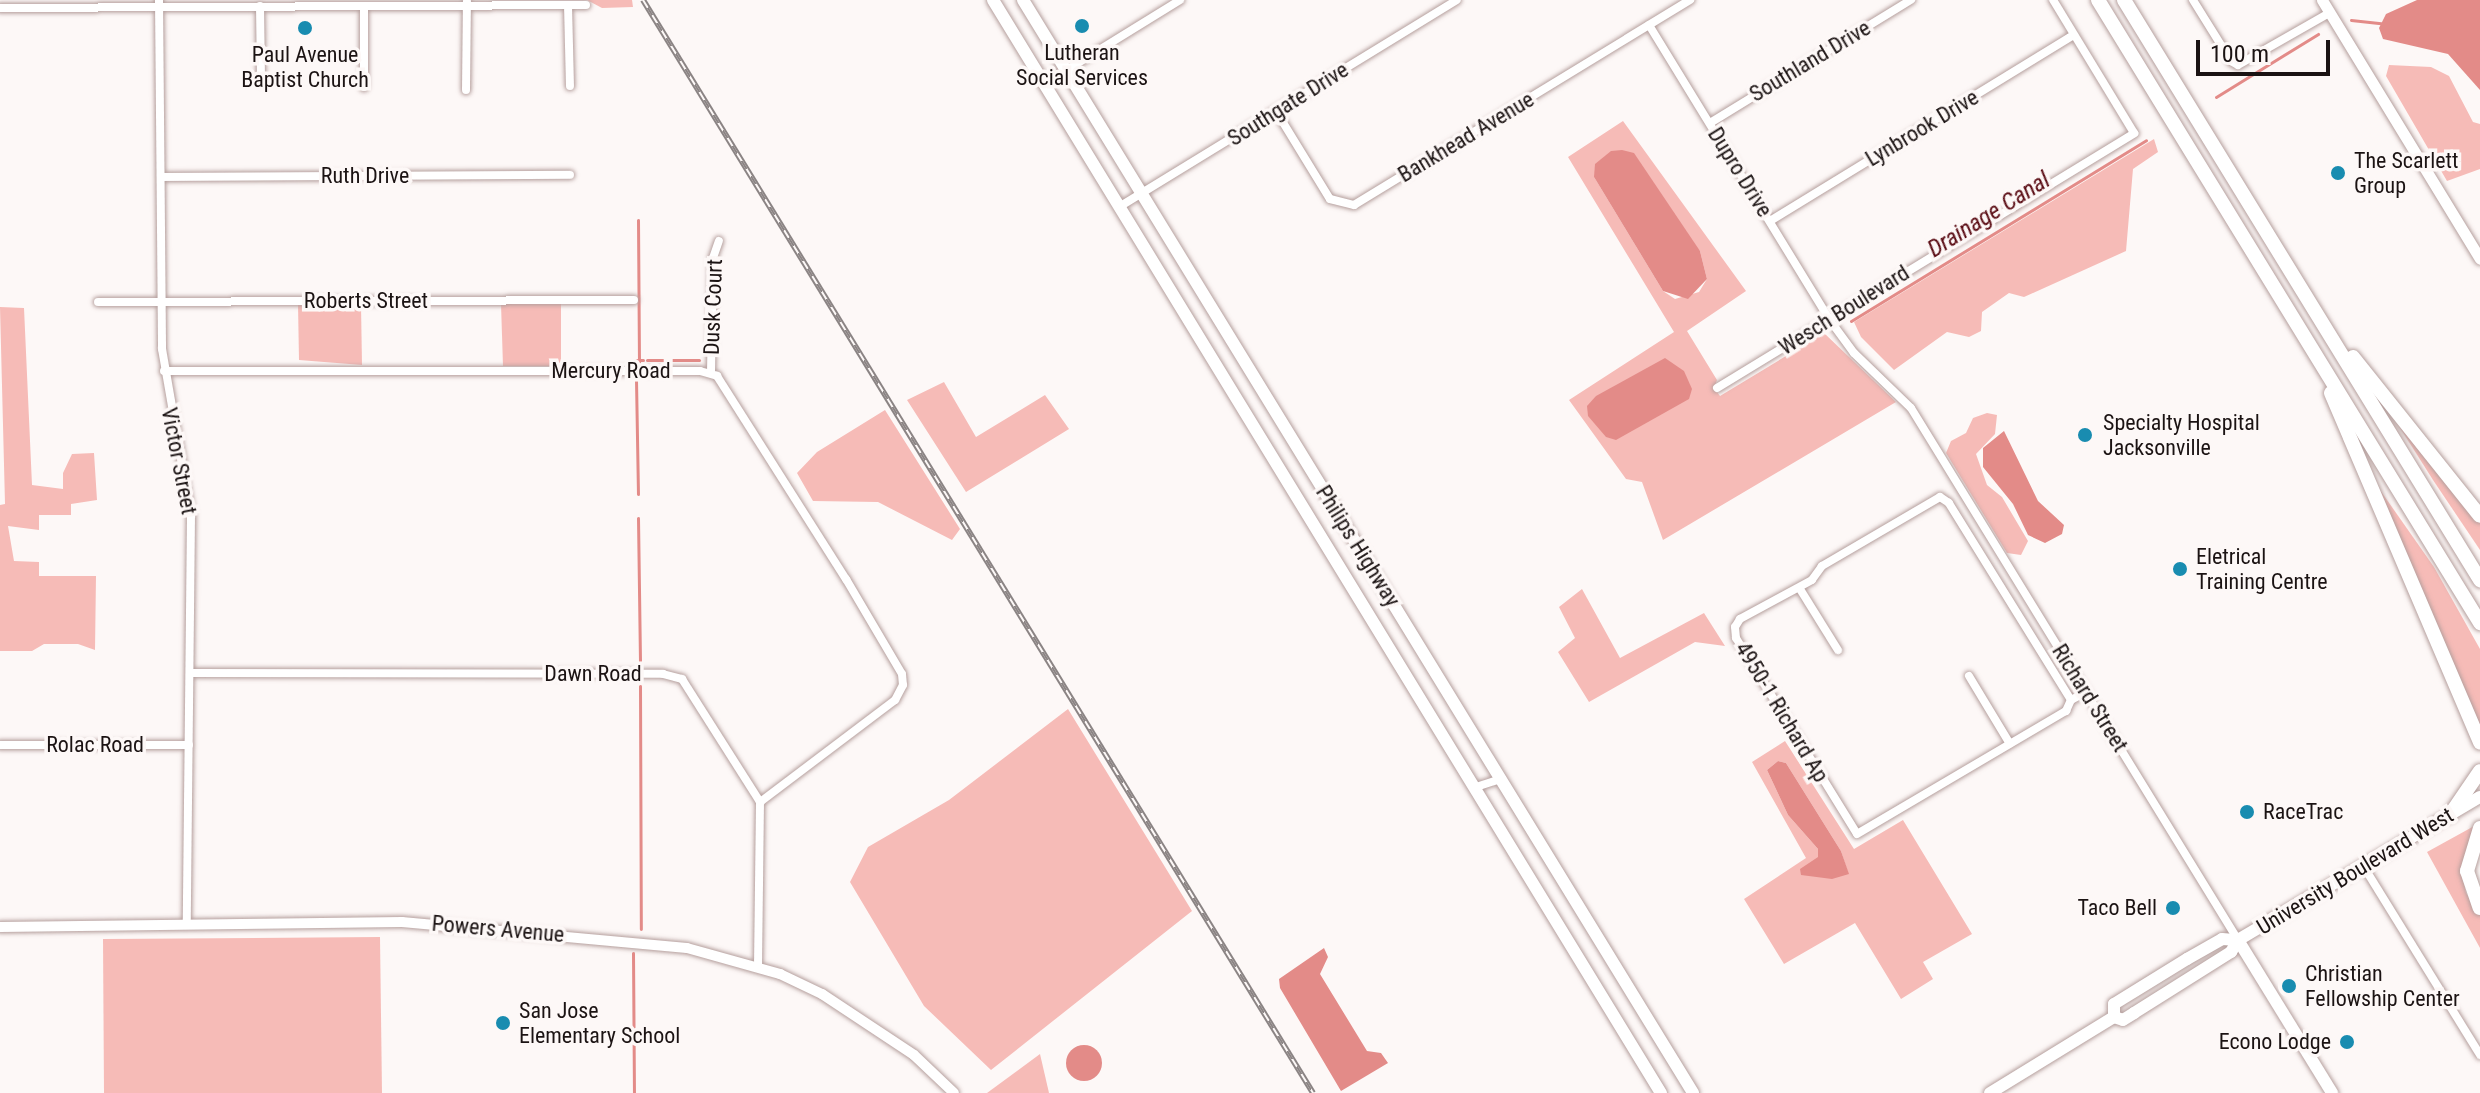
<!DOCTYPE html>
<style>
body{margin:0}
#map{position:relative;width:2480px;height:1093px;overflow:hidden;background:#fdf8f7;font-family:"Roboto Condensed",sans-serif}
div>[style]{position:absolute}
.green>*{inset:0;background:#f6bbb7}
.water>*{inset:0;background:#e38b88}
.round{border-radius:50%}
.stream>*{height:3px;margin:-1.5px;padding:0 1.5px;transform-origin:1.5px;border-radius:1.5px;background:#e38b88}
.roads{filter:drop-shadow(0 0 2px #b59f9d) drop-shadow(0 0 2px #b59f9d)}
.minor>*{height:8px;margin:-4px;padding:0 4px;transform-origin:4px;border-radius:4px;background:#fff}
.tertiary>*{height:10px;margin:-5px;padding:0 5px;transform-origin:5px;border-radius:5px;background:#fff}
.secondary>*{height:11px;margin:-5.5px;padding:0 5.5px;transform-origin:5.5px;border-radius:5.5px;background:#fff}
.primary>*{height:12px;margin:-6px;padding:0 6px;transform-origin:6px;border-radius:6px;background:#fff}
.motorway>*{height:14px;margin:-7px;padding:0 7px;transform-origin:7px;border-radius:7px;background:#fff}
.rail>*{height:6px;margin-top:-3px;transform-origin:0;background:repeating-linear-gradient(90deg,#fdf8f7 0 9px,#8b8484 0 18px);box-sizing:border-box;border-block:2px solid #8b8484}
.dots>*{width:22px;height:22px;translate:-50% -50%;box-sizing:border-box;border:4px solid #fdf8f7;border-radius:50%}
span{translate:-50% -50%;white-space:nowrap;text-align:center;line-height:1.15;-webkit-text-stroke:7px #fdf8f7;paint-order:stroke}
.poi-label{font-size:22px;color:#1b1313}
.left{translate:0 -50%;text-align:left}
.right{translate:-100% -50%;text-align:right}
.street-label{font-size:22px;color:#1b1313}
.water-label{font-size:24px;color:#590a12;font-style:italic}
.scale{position:absolute;left:2196px;top:40px;width:134px;height:36px;box-sizing:border-box;border:4px solid #1b1313;border-top:0;padding-left:10px;font-size:24px;line-height:28px;white-space:nowrap;color:#1b1313;-webkit-text-stroke:6px #fdf8f7;paint-order:stroke}
</style>
<div id="map">
<div class="green">
<i style="clip-path:polygon(587px 0,632px 0,633px 7px,602px 8px)"></i>
<i style="clip-path:polygon(2389px 65px,2431px 67px,2449px 76px,2473px 122px,2480px 124px,2480px 169px,2447px 181px,2386px 76px)"></i>
<i style="clip-path:polygon(evenodd,1623px 121px,1746px 291px,1687px 331px,1717px 380px,1714px 388px,1720px 396px,1824px 333px,1896px 402px,1663px 540px,1642px 482px,1626px 479px,1569px 400px,1674px 332px,1568px 157px,1623px 121px,1594px 177px,1700px 251px,1707px 279px,1699px 292px,1675px 299px,1663px 291px,1594px 177px)"></i>
<i style="clip-path:polygon(2154px 139px,2158px 152px,2133px 169px,2126px 251px,2024px 297px,2009px 293px,1982px 312px,1981px 331px,1969px 337px,1947px 332px,1894px 370px,1861px 337px,1854px 322px)"></i>
<i style="clip-path:polygon(561px 303px,561px 366px,503px 366px,501px 304px)"></i>
<i style="clip-path:polygon(298px 304px,361px 305px,362px 365px,299px 360px)"></i>
<i style="clip-path:polygon(0 307px,24px 308px,32px 485px,63px 489px,63px 473px,72px 454px,94px 453px,97px 500px,71px 504px,71px 515px,39px 515px,39px 530px,8px 526px,14px 561px,39px 562px,39px 576px,96px 576px,95px 650px,78px 644px,44px 644px,32px 651px,0 651px,0 505px,5px 504px)"></i>
<i style="clip-path:polygon(944px 382px,976px 437px,1045px 395px,1069px 429px,966px 492px,907px 400px)"></i>
<i style="clip-path:polygon(885px 410px,960px 529px,952px 540px,878px 502px,813px 501px,797px 473px,817px 452px)"></i>
<i style="clip-path:polygon(1987px 413px,1997px 415px,1995px 434px,1976px 454px,1987px 485px,2002px 497px,2028px 541px,2021px 555px,2007px 553px,1946px 453px,1951px 441px,1966px 433px,1973px 418px)"></i>
<i style="clip-path:polygon(2392px 415px,2480px 521px,2480px 550px,2433px 480px)"></i>
<i style="clip-path:polygon(2380px 490px,2434px 567px,2480px 649px,2480px 732px)"></i>
<i style="clip-path:polygon(1582px 589px,1620px 658px,1704px 613px,1725px 646px,1695px 642px,1589px 702px,1558px 652px,1575px 638px,1559px 607px)"></i>
<i style="clip-path:polygon(1068px 709px,1192px 911px,991px 1070px,924px 1006px,850px 882px,868px 847px,949px 800px)"></i>
<i style="clip-path:polygon(evenodd,1785px 741px,1854px 849px,1903px 820px,1972px 934px,1923px 962px,1933px 979px,1901px 999px,1855px 923px,1784px 964px,1744px 899px,1806px 858px,1752px 762px,1785px 741px,1778px 761px,1786px 763px,1841px 851px,1848px 873px,1818px 857px,1818px 849px,1788px 815px,1767px 770px,1778px 761px)"></i>
<i style="clip-path:polygon(2476px 825px,2461px 869px,2466px 893px,2480px 915px,2480px 948px,2427px 852px)"></i>
<i style="clip-path:polygon(380px 937px,382px 1093px,104px 1093px,103px 939px)"></i>
<i style="clip-path:polygon(1040px 1054px,1049px 1093px,987px 1093px)"></i>
</div>
<div class="water">
<i style="clip-path:polygon(2417px 0,2480px 0,2480px 90px,2448px 54px,2383px 39px,2379px 28px,2386px 14px)"></i>
<i style="clip-path:polygon(1622px 150px,1634px 153px,1700px 251px,1707px 279px,1688px 299px,1663px 291px,1594px 177px,1595px 164px,1611px 151px)"></i>
<i style="clip-path:polygon(1665px 358px,1684px 371px,1692px 389px,1689px 399px,1616px 440px,1606px 437px,1588px 416px,1587px 406px,1596px 396px)"></i>
<i style="clip-path:polygon(2004px 431px,2038px 501px,2064px 525px,2062px 534px,2045px 543px,2028px 535px,2013px 504px,1983px 467px,1983px 448px)"></i>
<i style="clip-path:polygon(1778px 761px,1786px 763px,1841px 851px,1849px 874px,1832px 879px,1801px 875px,1800px 869px,1818px 857px,1818px 849px,1788px 815px,1767px 770px)"></i>
<i style="clip-path:polygon(1324px 948px,1328px 957px,1320px 974px,1367px 1051px,1381px 1053px,1388px 1063px,1341px 1091px,1280px 988px,1279px 979px)"></i>
<i class="round" style="left:1066px;top:1045px;width:36px;height:36px"></i>
</div>
<div class="stream">
<i style="left:2351px;top:20px;width:30px;rotate:6deg"></i>
<i style="left:2216px;top:97px;width:120px;rotate:-31.7deg"></i>
<i style="left:638px;top:220px;width:142px;rotate:89.6deg"></i>
<i style="left:1851px;top:321px;width:346px;rotate:-31.5deg"></i>
<i style="left:634px;top:360px;width:9px"></i>
<i style="left:647px;top:360px;width:52px"></i>
<i style="left:636px;top:380px;width:114px;rotate:89deg"></i>
<i style="left:638px;top:518px;width:143px;rotate:89.2deg"></i>
<i style="left:640px;top:686px;width:243px;rotate:89.8deg"></i>
<i style="left:633px;top:953px;width:140px;rotate:89.6deg"></i>
</div>
<div class="roads">
<div class="minor">
<i style="left:159px;top:0;width:349px;rotate:89.5deg"></i>
<i style="left:162px;top:349px;width:169px;rotate:80.1deg"></i>
<i style="left:191px;top:516px;width:406px;rotate:90.6deg"></i>
<i style="left:2193px;top:0;width:72px;rotate:58.1deg"></i>
<i style="left:2231px;top:61px;width:8px;rotate:30deg"></i>
<i style="left:2238px;top:65px;width:105px;rotate:-29.7deg"></i>
<i style="left:568px;top:5px;width:81px;rotate:88.6deg"></i>
<i style="left:260px;top:6px;width:75px;rotate:89.2deg"></i>
<i style="left:364px;top:6px;width:81px;rotate:90deg"></i>
<i style="left:0;top:8px;width:586px;rotate:-0.29deg"></i>
<i style="left:1649px;top:25px;width:345px;rotate:58.5deg"></i>
<i style="left:1829px;top:319px;width:42px;rotate:53.7deg"></i>
<i style="left:1854px;top:353px;width:79px;rotate:44deg"></i>
<i style="left:1911px;top:408px;width:624px;rotate:58.42deg"></i>
<i style="left:1044px;top:84px;width:160px;rotate:-31.7deg"></i>
<i style="left:466px;top:90px;width:89px;rotate:-89.4deg"></i>
<i style="left:1276px;top:111px;width:103px;rotate:58.5deg"></i>
<i style="left:1330px;top:199px;width:25px;rotate:14deg"></i>
<i style="left:1354px;top:205px;width:394px;rotate:-31.4deg"></i>
<i style="left:1710px;top:123px;width:236px;rotate:-31.5deg"></i>
<i style="left:161px;top:177px;width:409px;rotate:-0.3deg"></i>
<i style="left:1119px;top:207px;width:396px;rotate:-31.5deg"></i>
<i style="left:1770px;top:221px;width:356px;rotate:-31.5deg"></i>
<i style="left:98px;top:302px;width:536px;rotate:-0.21deg"></i>
<i style="left:164px;top:371px;width:536px"></i>
<i style="left:700px;top:371px;width:18px;rotate:16deg"></i>
<i style="left:717px;top:376px;width:241px;rotate:57.6deg"></i>
<i style="left:846px;top:579px;width:110px;rotate:59.5deg"></i>
<i style="left:902px;top:674px;width:11px;rotate:85deg"></i>
<i style="left:903px;top:685px;width:17px;rotate:118deg"></i>
<i style="left:895px;top:700px;width:169px;rotate:142.9deg"></i>
<i style="left:711px;top:373px;width:115px;rotate:-89deg"></i>
<i style="left:713px;top:258px;width:18px;rotate:-71deg"></i>
<i style="left:1717px;top:388px;width:489px;rotate:-31.4deg"></i>
<i style="left:2134px;top:133px;width:156px;rotate:-121.3deg"></i>
<i style="left:1800px;top:589px;width:72px;rotate:58.1deg"></i>
<i style="left:190px;top:673px;width:473px;rotate:0.1deg"></i>
<i style="left:663px;top:674px;width:20px;rotate:15deg"></i>
<i style="left:682px;top:679px;width:146px;rotate:57.6deg"></i>
<i style="left:760px;top:802px;width:166px;rotate:90.7deg"></i>
<i style="left:1969px;top:676px;width:79px;rotate:58.9deg"></i>
<i style="left:2071px;top:700px;width:232px;rotate:-121.8deg"></i>
<i style="left:1949px;top:503px;width:11px;rotate:-146deg"></i>
<i style="left:1940px;top:497px;width:137px;rotate:149.7deg"></i>
<i style="left:1822px;top:566px;width:17px;rotate:126deg"></i>
<i style="left:1812px;top:580px;width:82px;rotate:151.6deg"></i>
<i style="left:1740px;top:619px;width:9px;rotate:122deg"></i>
<i style="left:1735px;top:627px;width:11px;rotate:85deg"></i>
<i style="left:1736px;top:638px;width:230px;rotate:58.3deg"></i>
<i style="left:1857px;top:834px;width:243px;rotate:-30.5deg"></i>
<i style="left:2066px;top:711px;width:12px;rotate:-66deg"></i>
<i style="left:2071px;top:700px;width:17px;rotate:-28deg"></i>
<i style="left:0;top:745px;width:189px"></i>
<i style="left:1476px;top:787px;width:25px;rotate:-18deg"></i>
<i style="left:2364px;top:867px;width:221px;rotate:58.3deg"></i>
</div>
<div class="tertiary">
<i style="left:0;top:927px;width:402px;rotate:-0.7deg"></i>
<i style="left:402px;top:922px;width:286px;rotate:5.2deg"></i>
<i style="left:687px;top:948px;width:97px;rotate:15.6deg"></i>
<i style="left:780px;top:974px;width:47px;rotate:25.5deg"></i>
<i style="left:822px;top:994px;width:110px;rotate:33.5deg"></i>
<i style="left:914px;top:1055px;width:55px;rotate:43.5deg"></i>
</div>
<div class="secondary">
<i style="left:2322px;top:0;width:303px;rotate:58.6deg"></i>
</div>
<div class="primary">
<i style="left:993px;top:0;width:1281px;rotate:58.57deg"></i>
<i style="left:1023px;top:0;width:1282px;rotate:58.49deg"></i>
<i style="left:2238px;top:940px;width:180px;rotate:58.4deg"></i>
<i style="left:2114px;top:1017px;width:13px;rotate:-90deg"></i>
<i style="left:2114px;top:1004px;width:86px;rotate:-31.7deg"></i>
<i style="left:2187px;top:959px;width:40px;rotate:-29.7deg"></i>
<i style="left:2222px;top:939px;width:16px;rotate:4deg"></i>
<i style="left:1990px;top:1093px;width:145px;rotate:-31.5deg"></i>
<i style="left:2114px;top:1017px;width:9px;rotate:18deg"></i>
<i style="left:2123px;top:1020px;width:13px;rotate:-32deg"></i>
<i style="left:2134px;top:1013px;width:115px;rotate:-32.2deg"></i>
<i style="left:2231px;top:952px;width:14px;rotate:-60deg"></i>
<i style="left:2238px;top:940px;width:281px;rotate:-30.6deg"></i>
</div>
<div class="motorway">
<i style="left:2098px;top:0;width:731px;rotate:58.48deg"></i>
<i style="left:2124px;top:0;width:681px;rotate:58.46deg"></i>
<i style="left:2353px;top:357px;width:203px;rotate:51.4deg"></i>
<i style="left:2331px;top:393px;width:380px;rotate:66.9deg"></i>
<i style="left:2450px;top:815px;width:53px;rotate:-55.7deg"></i>
<i style="left:2480px;top:828px;width:45px;rotate:106.8deg"></i>
<i style="left:2467px;top:871px;width:39px;rotate:71deg"></i>
</div>
</div>
<div class="rail">
<i style="left:643px;top:0;width:1282px;rotate:58.49deg"></i>
</div>
<div class="dots">
<i style="left:1082px;top:26px;background:#198cb0"></i>
<i style="left:305px;top:28px;background:#198cb0"></i>
<i style="left:2338px;top:173px;background:#198cb0"></i>
<i style="left:2085px;top:435px;background:#198cb0"></i>
<i style="left:2180px;top:569px;background:#198cb0"></i>
<i style="left:2247px;top:812px;background:#198cb0"></i>
<i style="left:2173px;top:908px;background:#198cb0"></i>
<i style="left:2289px;top:986px;background:#198cb0"></i>
<i style="left:503px;top:1023px;background:#198cb0"></i>
<i style="left:2347px;top:1042px;background:#198cb0"></i>
</div>
<div class="poi-label">
<span style="left:1082px;top:65px">Lutheran<br>Social Services</span>
<span style="left:305px;top:67px">Paul Avenue<br>Baptist Church</span>
<span class="left" style="left:2354px;top:173px">The Scarlett<br>Group</span>
<span class="left" style="left:2103px;top:435px">Specialty Hospital<br>Jacksonville</span>
<span class="left" style="left:2196px;top:569px">Eletrical<br>Training Centre</span>
<span class="left" style="left:2263px;top:812px">RaceTrac</span>
<span class="right" style="left:2157px;top:908px">Taco Bell</span>
<span class="left" style="left:2305px;top:986px">Christian<br>Fellowship Center</span>
<span class="left" style="left:519px;top:1023px">San Jose<br>Elementary School</span>
<span class="right" style="left:2331px;top:1042px">Econo Lodge</span>
</div>
<div class="street-label">
<span style="left:1810px;top:61px;rotate:-31deg">Southland Drive</span>
<span style="left:1288px;top:104px;rotate:-32deg">Southgate Drive</span>
<span style="left:1922px;top:128px;rotate:-31deg">Lynbrook Drive</span>
<span style="left:1466px;top:137px;rotate:-31deg">Bankhead Avenue</span>
<span style="left:1740px;top:172px;rotate:58deg">Dupro Drive</span>
<span style="left:365px;top:176px">Ruth Drive</span>
<span style="left:366px;top:301px">Roberts Street</span>
<span style="left:713px;top:307px;rotate:-88deg">Dusk Court</span>
<span style="left:1844px;top:310px;rotate:-32deg">Wesch Boulevard</span>
<span style="left:611px;top:371px">Mercury Road</span>
<span style="left:179px;top:461px;rotate:79deg">Victor Street</span>
<span style="left:1358px;top:546px;rotate:58deg">Philips Highway</span>
<span style="left:593px;top:674px">Dawn Road</span>
<span style="left:2090px;top:698px;rotate:58deg">Richard Street</span>
<span style="left:1782px;top:712px;rotate:59deg">4950-1 Richard Ap</span>
<span style="left:95px;top:745px">Rolac Road</span>
<span style="left:2355px;top:871px;rotate:-31deg">University Boulevard West</span>
<span style="left:498px;top:929px;rotate:5deg">Powers Avenue</span>
</div>
<div class="water-label">
<span style="left:1989px;top:215px;rotate:-32deg">Drainage Canal</span>
</div>
<div class="scale">100 m</div>
</div>
